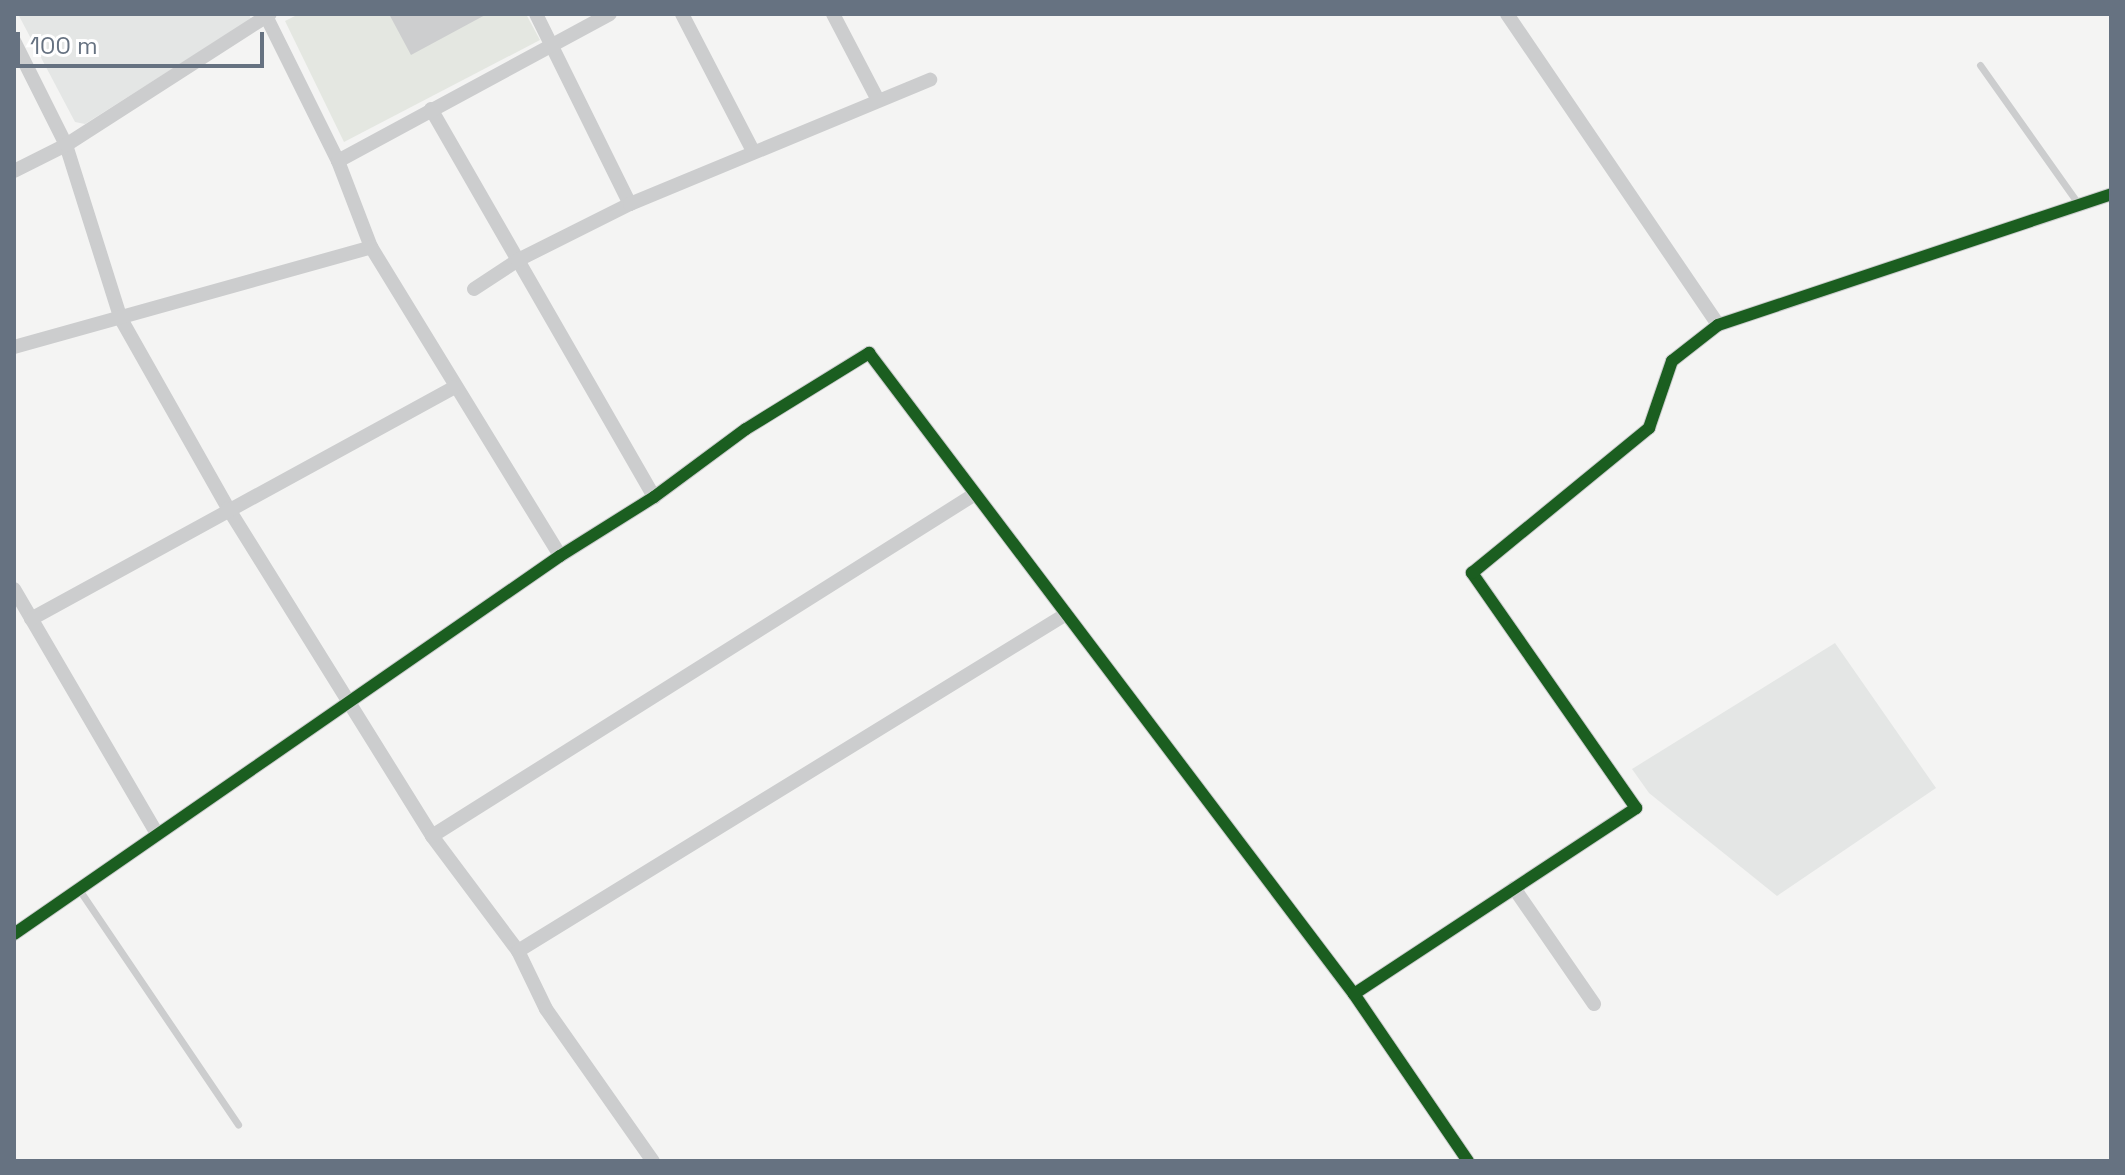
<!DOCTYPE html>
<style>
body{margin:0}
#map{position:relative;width:2125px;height:1175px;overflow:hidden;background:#f4f4f3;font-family:"Space Grotesk",sans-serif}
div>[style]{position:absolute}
.built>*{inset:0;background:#e4e6e5}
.green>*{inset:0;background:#e4e7e1}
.building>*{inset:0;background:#cdcecf}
.lane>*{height:7px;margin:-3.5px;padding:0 3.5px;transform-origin:3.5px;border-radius:3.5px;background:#cccdce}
.street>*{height:14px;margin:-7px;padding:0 7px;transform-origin:7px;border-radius:7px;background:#cccdce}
.cycleway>*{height:12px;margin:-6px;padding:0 6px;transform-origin:6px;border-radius:6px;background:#1b5e20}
span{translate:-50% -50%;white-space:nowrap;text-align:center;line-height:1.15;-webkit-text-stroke:8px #fff;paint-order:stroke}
.frame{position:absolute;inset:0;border:16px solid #667281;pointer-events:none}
.scale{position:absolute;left:16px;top:32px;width:248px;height:36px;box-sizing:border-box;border:4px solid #667281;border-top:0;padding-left:10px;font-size:24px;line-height:28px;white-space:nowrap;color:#667281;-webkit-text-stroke:6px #fff;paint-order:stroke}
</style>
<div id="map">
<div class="built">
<i style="clip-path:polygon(18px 14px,249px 14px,251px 19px,85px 124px,75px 122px)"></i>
<i style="clip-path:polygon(1835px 643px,1936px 788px,1777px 896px,1649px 793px,1632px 769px)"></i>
</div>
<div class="green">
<i style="clip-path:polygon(299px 14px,526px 14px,540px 40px,344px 142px,285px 21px)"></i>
</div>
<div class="building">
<i style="clip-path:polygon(389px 14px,487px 14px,411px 55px)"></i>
</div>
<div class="lane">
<i style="left:1980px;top:65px;width:171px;rotate:54.7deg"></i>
<i style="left:80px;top:891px;width:282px;rotate:55.9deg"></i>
</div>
<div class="street">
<i style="left:265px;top:14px;width:164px;rotate:63.6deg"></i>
<i style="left:338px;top:161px;width:92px;rotate:69deg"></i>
<i style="left:536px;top:14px;width:212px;rotate:63.7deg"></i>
<i style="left:682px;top:14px;width:152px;rotate:62.6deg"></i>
<i style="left:833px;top:14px;width:97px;rotate:62.4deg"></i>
<i style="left:1507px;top:14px;width:376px;rotate:55.8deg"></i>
<i style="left:14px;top:41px;width:116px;rotate:63.4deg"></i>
<i style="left:66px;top:145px;width:182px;rotate:72.5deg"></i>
<i style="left:121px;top:319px;width:217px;rotate:60.5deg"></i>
<i style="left:228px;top:508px;width:386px;rotate:58.1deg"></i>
<i style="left:432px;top:836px;width:144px;rotate:53.2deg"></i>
<i style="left:518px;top:951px;width:64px;rotate:64.2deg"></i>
<i style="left:546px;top:1009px;width:186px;rotate:54.9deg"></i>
<i style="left:431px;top:109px;width:448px;rotate:60.1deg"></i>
<i style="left:338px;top:161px;width:309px;rotate:-28.4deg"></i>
<i style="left:14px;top:171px;width:58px;rotate:-26.6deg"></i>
<i style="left:66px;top:145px;width:242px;rotate:-32.7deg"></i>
<i style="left:474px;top:289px;width:53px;rotate:-33.4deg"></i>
<i style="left:518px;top:260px;width:125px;rotate:-26.6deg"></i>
<i style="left:630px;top:204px;width:325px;rotate:-22.5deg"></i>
<i style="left:14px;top:347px;width:371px;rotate:-15.6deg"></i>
<i style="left:371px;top:247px;width:362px;rotate:58.5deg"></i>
<i style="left:14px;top:589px;width:284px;rotate:59.7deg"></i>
<i style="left:31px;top:619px;width:482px;rotate:-28.7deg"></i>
<i style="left:432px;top:836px;width:638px;rotate:-32.2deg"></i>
<i style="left:1514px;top:888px;width:141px;rotate:55.4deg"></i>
<i style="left:14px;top:934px;width:664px;rotate:-34.7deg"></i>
<i style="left:560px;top:556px;width:111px;rotate:-32.1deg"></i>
<i style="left:654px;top:497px;width:114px;rotate:-36.5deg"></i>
<i style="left:746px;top:429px;width:145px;rotate:-31.7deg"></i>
<i style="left:869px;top:353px;width:804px;rotate:52.89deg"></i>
<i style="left:1354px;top:994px;width:202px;rotate:55.7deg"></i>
<i style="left:518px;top:951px;width:640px;rotate:-31.58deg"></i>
<i style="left:1354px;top:994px;width:338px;rotate:-33.4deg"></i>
<i style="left:1636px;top:808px;width:287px;rotate:-124.9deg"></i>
<i style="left:1472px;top:573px;width:229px;rotate:-39.3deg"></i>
<i style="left:1649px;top:428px;width:71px;rotate:-71.1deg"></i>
<i style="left:1672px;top:361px;width:58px;rotate:-38deg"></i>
<i style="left:1718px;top:325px;width:414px;rotate:-18.4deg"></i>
</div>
<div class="cycleway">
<i style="left:14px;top:934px;width:664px;rotate:-34.7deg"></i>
<i style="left:560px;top:556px;width:111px;rotate:-32.1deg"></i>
<i style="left:654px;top:497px;width:114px;rotate:-36.5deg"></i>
<i style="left:746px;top:429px;width:145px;rotate:-31.7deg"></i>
<i style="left:869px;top:353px;width:804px;rotate:52.89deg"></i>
<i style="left:1354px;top:994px;width:202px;rotate:55.7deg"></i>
<i style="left:1354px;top:994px;width:338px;rotate:-33.4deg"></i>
<i style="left:1636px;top:808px;width:287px;rotate:-124.9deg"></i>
<i style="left:1472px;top:573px;width:229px;rotate:-39.3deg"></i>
<i style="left:1649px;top:428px;width:71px;rotate:-71.1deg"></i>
<i style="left:1672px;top:361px;width:58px;rotate:-38deg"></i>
<i style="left:1718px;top:325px;width:414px;rotate:-18.4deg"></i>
</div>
<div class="frame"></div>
<div class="scale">100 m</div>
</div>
